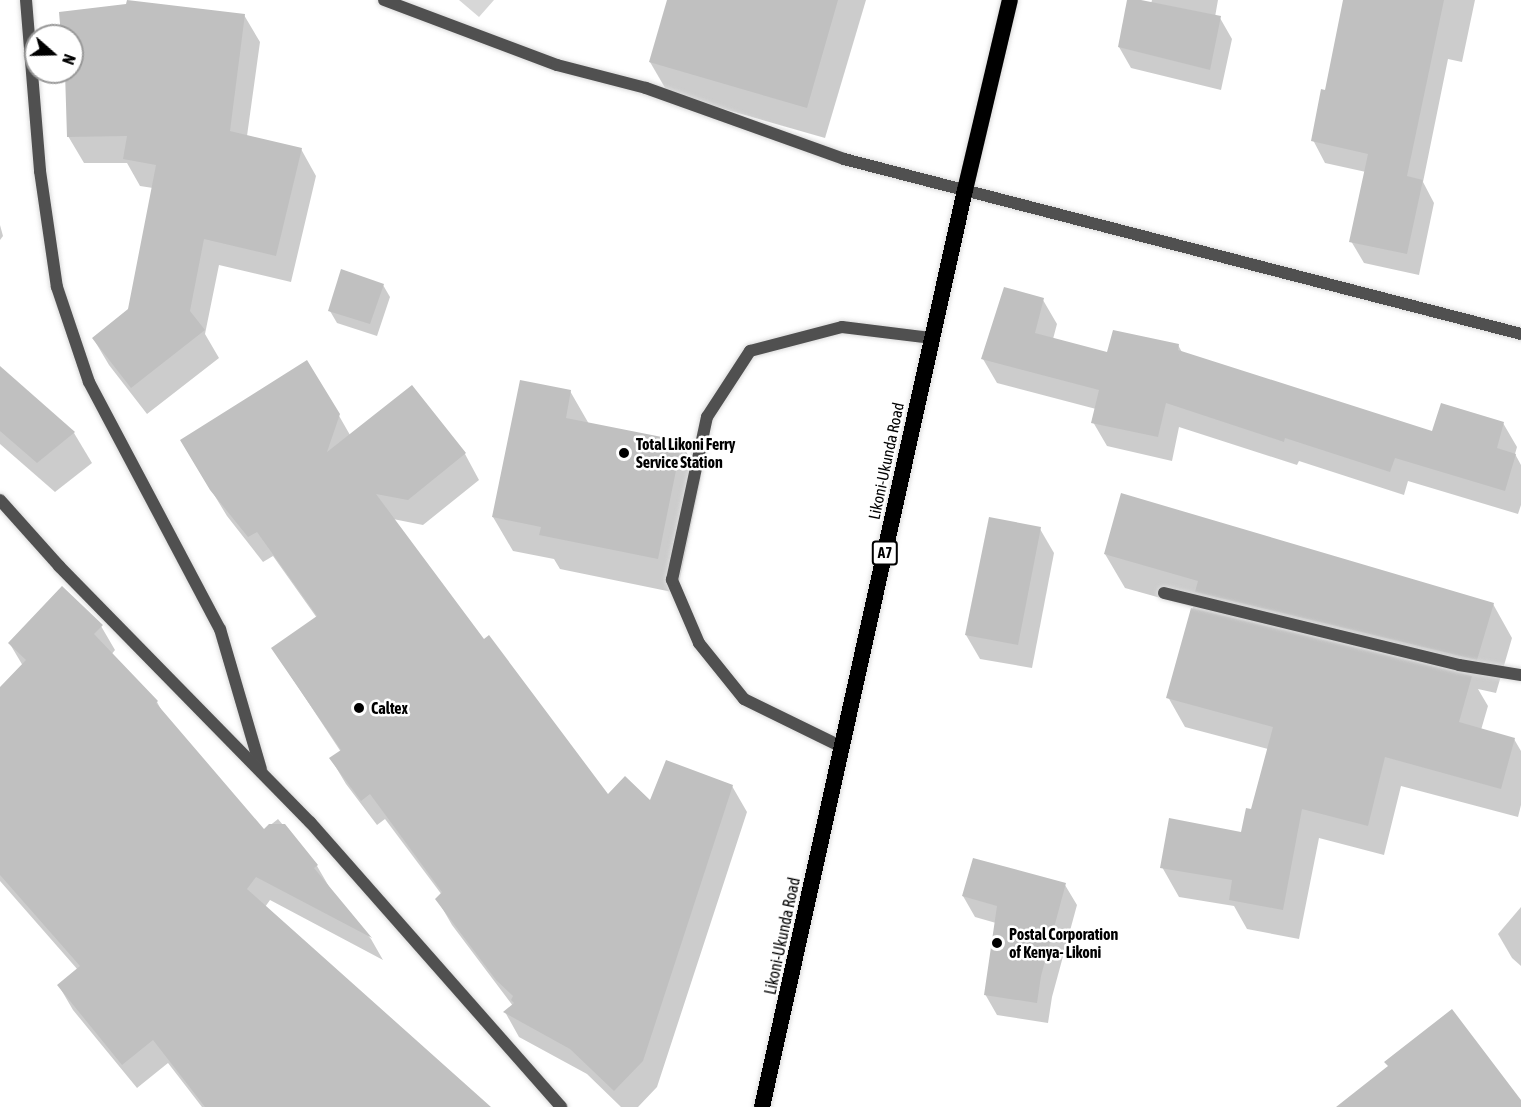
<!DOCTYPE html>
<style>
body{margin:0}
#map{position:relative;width:1521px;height:1107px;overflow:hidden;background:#fff;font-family:"Asap Condensed",sans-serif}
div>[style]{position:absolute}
.green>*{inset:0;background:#d7d7d7}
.shadow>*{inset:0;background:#0003}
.building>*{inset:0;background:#c0c0c0}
.roads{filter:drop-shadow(0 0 2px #dbdbdb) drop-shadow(0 0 2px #dbdbdb)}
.service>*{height:12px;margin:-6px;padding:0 6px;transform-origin:6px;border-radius:6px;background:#505050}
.minor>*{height:12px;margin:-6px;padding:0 6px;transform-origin:6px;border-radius:6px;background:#505050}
.trunk>*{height:16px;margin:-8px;padding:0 8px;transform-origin:8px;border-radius:8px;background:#000}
.dots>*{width:16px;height:16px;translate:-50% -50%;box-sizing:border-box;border:3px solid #fff;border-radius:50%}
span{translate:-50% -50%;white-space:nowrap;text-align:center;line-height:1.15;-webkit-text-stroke:5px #fff;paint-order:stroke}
.shield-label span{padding:2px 4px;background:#fff;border:2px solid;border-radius:4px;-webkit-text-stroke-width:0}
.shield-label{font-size:15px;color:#000;font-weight:700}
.poi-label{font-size:16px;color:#000;font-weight:700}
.left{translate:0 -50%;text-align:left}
.street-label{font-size:16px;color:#000}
.north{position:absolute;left:24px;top:24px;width:60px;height:60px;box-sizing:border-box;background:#fff;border:2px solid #999;border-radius:50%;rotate:110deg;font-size:16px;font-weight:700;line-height:24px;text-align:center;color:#000}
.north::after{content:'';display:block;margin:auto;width:21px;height:27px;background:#000;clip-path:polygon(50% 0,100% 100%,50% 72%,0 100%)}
</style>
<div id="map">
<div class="green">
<i style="clip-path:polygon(459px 0,494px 0,479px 17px)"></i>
</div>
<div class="shadow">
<i style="clip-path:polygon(668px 0,866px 0,825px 138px,668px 93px,650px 62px)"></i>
<i style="clip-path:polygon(1129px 0,1151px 4px,1152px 0,1218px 0,1215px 17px,1220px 18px,1232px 39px,1221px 90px,1131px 68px,1119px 47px)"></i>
<i style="clip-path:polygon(1344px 0,1475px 0,1462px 62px,1448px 59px,1423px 182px,1434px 203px,1419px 275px,1364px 263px,1351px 241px,1366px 172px,1325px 163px,1313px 140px,1326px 92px)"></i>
<i style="clip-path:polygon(244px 15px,260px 42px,247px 136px,301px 149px,316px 176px,291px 282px,219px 265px,205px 334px,219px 358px,147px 414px,109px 365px,93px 338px,129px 310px,153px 188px,140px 186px,127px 163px,84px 163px,68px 136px,66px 72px,72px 72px,72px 36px,63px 36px)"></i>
<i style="clip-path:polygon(0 225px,3px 236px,0 240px)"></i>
<i style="clip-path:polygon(383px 285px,390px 297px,377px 336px,337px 323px,330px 311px)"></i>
<i style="clip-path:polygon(1043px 300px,1057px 324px,1053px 339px,1109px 354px,1178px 345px,1183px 354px,1433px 433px,1503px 423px,1517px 447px,1515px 454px,1521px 465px,1521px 505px,1518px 514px,1408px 481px,1404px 495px,1299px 461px,1297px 465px,1179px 427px,1172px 461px,1107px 446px,1093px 422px,1096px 409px,997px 383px,983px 359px)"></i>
<i style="clip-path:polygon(0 368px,74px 433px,92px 463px,55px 492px,0 444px)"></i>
<i style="clip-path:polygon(412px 387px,465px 454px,479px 480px,423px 525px,393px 519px,483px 641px,608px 797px,651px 802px,732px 786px,747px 812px,657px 1087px,638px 1107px,621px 1107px,587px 1074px,519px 1037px,505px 1012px,513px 1006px,452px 925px,437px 899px,442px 895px,385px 819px,377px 825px,346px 784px,331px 759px,341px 752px,273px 649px,317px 618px,273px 556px,263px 562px,227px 516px,196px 465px,338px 414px,350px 435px)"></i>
<i style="clip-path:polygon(570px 391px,589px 424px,681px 443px,701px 477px,677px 593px,560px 569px,554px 559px,513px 551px,493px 517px)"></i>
<i style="clip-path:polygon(1040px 529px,1054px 553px,1032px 668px,980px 659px,966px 635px)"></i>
<i style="clip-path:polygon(1105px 554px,1493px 604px,1512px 638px,1496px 693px,1478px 689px,1488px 706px,1481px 730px,1514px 739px,1521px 751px,1521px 805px,1518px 817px,1401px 786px,1384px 855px,1319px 838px,1299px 939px,1247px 929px,1234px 906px,1179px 897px,1162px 867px,1242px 834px,1252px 811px,1268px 749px,1185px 727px,1168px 697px,1193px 607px,1125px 588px)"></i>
<i style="clip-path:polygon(101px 626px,115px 650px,111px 655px,157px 702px,164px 715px,263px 831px,278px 819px,317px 866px,331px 890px,371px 939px,383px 960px,270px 900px,265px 907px,488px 1107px,202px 1107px,168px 1063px,137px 1088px,73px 1010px,59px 986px,78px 970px,0 881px,0 690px,23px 666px,10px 644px)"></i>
<i style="clip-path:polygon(1065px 885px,1077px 905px,1052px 997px,1048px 1023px,997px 1015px,985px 994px,996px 923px,975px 917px,963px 896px)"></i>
<i style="clip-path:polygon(1521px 907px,1521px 966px,1512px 958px,1498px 934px)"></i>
</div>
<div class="building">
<i style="clip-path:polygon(127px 0,245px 14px,230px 131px,302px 148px,276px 256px,204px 239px,190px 311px,205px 330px,131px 388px,92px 338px,128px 309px,156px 165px,123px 159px,127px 136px,67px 137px,65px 72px,72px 72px,72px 36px,61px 36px,59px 12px,126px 4px)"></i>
<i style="clip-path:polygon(667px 0,838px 0,807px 108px,649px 62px)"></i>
<i style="clip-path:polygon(1127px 0,1141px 0,1221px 16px,1210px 70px,1118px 47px)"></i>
<i style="clip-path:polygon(1343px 0,1444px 0,1407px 176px,1423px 180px,1407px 254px,1349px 242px,1368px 154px,1311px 141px,1321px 89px,1325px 90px)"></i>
<i style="clip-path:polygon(341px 269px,384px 284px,370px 324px,328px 311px)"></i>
<i style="clip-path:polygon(1004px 287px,1044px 298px,1035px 333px,1107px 352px,1113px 330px,1179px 344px,1178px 350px,1432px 431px,1441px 403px,1504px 422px,1497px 448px,1516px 454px,1505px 491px,1395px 458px,1390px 472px,1285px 438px,1284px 442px,1166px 403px,1158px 437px,1091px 423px,1099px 390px,981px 359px)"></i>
<i style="clip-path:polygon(307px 360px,340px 414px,327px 452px,412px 385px,466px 453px,408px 500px,376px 494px,484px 639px,489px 635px,608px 794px,625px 776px,650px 800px,666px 760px,733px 785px,643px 1061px,614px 1091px,570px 1049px,503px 1012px,514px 1003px,511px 1000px,513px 996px,496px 980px,435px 899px,442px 892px,370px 794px,361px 801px,329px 758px,341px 750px,271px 648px,317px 616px,257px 532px,248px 537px,210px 490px,180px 440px)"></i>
<i style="clip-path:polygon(0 366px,75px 432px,37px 463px,0 431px)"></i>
<i style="clip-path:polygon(520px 380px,571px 390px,566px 418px,682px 441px,658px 559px,539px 535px,541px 527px,492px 517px)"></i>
<i style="clip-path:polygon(1121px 493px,1494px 603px,1477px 660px,1195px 592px,1198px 581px,1104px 554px)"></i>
<i style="clip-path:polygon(989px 517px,1041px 527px,1018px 645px,965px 635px)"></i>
<i style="clip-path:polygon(62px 586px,103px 625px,94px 634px,158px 701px,156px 703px,264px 829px,269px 824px,285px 824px,318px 865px,314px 868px,372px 938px,256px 877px,247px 889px,491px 1107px,205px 1107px,153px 1040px,122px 1065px,57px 985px,80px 966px,0 875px,0 687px,26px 660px,8px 643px)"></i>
<i style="clip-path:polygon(1191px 608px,1472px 676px,1459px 722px,1515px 738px,1501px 789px,1385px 757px,1368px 826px,1302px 809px,1283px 910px,1229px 900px,1232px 880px,1160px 868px,1169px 818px,1241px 832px,1246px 808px,1251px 809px,1273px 727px,1166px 698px)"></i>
<i style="clip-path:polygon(973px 858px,1066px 883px,1041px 976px,1037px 1003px,984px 995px,997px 906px,962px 896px)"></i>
<i style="clip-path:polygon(1452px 1009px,1521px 1100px,1521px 1107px,1336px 1107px,1388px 1066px,1384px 1062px)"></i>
</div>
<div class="roads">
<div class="service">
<i style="left:1164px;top:593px;width:304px;rotate:13.7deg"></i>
<i style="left:1459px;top:665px;width:63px;rotate:9.2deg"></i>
<i style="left:842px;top:747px;width:109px;rotate:-153.9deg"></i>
<i style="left:744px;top:699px;width:72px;rotate:-128.8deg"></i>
<i style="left:699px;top:643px;width:69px;rotate:-113.2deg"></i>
<i style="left:672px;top:580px;width:167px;rotate:-77.9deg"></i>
<i style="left:707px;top:417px;width:79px;rotate:-56.9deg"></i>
<i style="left:750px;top:351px;width:95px;rotate:-14.6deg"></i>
<i style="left:842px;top:327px;width:91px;rotate:7deg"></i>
</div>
<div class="minor">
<i style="left:26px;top:0;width:172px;rotate:85.3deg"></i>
<i style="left:40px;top:171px;width:117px;rotate:81.7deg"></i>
<i style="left:57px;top:287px;width:100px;rotate:71.4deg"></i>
<i style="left:89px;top:382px;width:280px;rotate:62.1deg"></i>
<i style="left:220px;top:629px;width:146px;rotate:73.7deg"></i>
<i style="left:384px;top:0;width:185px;rotate:20.6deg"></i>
<i style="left:557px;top:65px;width:92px;rotate:14.5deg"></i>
<i style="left:646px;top:88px;width:210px;rotate:19.7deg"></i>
<i style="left:844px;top:159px;width:699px;rotate:14.49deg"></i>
<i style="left:0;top:500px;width:89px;rotate:48.2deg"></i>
<i style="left:59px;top:566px;width:359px;rotate:45.6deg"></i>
<i style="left:310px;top:822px;width:380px;rotate:48.6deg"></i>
</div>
<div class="trunk">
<i style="left:762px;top:1107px;width:939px;rotate:-77.52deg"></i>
<i style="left:965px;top:190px;width:195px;rotate:-76.7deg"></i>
</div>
</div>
<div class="dots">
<i style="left:624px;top:453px;background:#000"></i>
<i style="left:359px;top:708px;background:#000"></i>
<i style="left:997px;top:943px;background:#000"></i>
</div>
<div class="shield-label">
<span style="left:885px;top:553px">A7</span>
</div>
<div class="poi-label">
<span class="left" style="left:636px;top:453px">Total Likoni Ferry<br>Service Station</span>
<span class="left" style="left:371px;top:708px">Caltex</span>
<span class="left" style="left:1009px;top:943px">Postal Corporation<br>of Kenya- Likoni</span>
</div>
<div class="street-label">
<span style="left:886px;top:461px;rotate:-78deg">Likoni-Ukunda Road</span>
<span style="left:782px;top:936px;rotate:-78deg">Likoni-Ukunda Road</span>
</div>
<div class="north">N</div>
</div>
